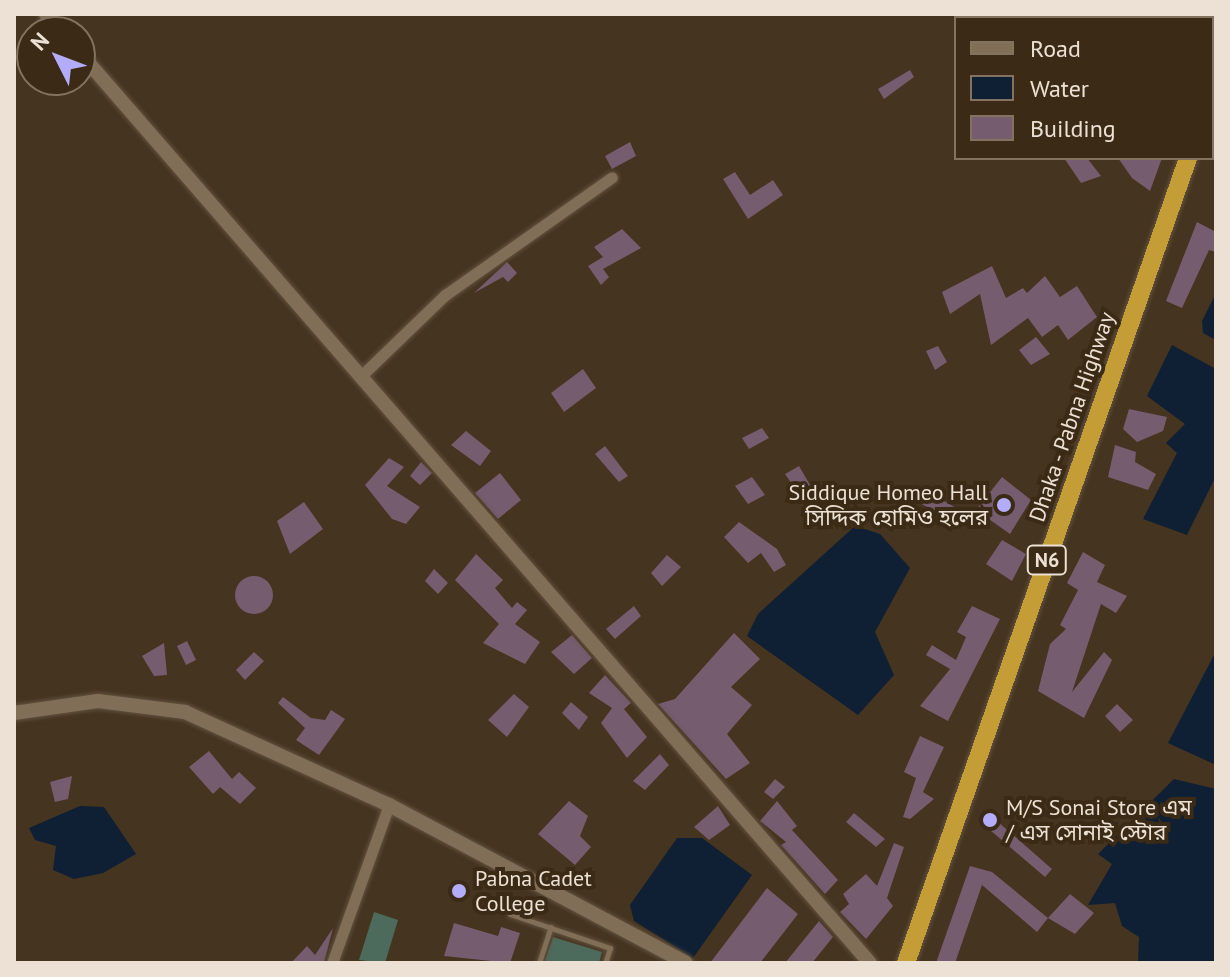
<!DOCTYPE html>
<meta charset="utf-8">
<style>
body{margin:0}
#map{position:relative;width:1230px;height:977px;overflow:hidden;background:#45341f;font-family:"PT Sans","Noto Sans Bengali",sans-serif}
div>[style]{position:absolute}
.green>*{inset:0;background:#4d6b5c}
.water>*{inset:0;background:#0f1f34}
.building>*{inset:0;background:#755c6e}
.round{border-radius:50%}
.roads{filter:drop-shadow(0 0 2px #615240) drop-shadow(0 0 2px #615240)}
.service>*{height:5px;margin:-2.5px;padding:0 2.5px;transform-origin:2.5px;border-radius:2.5px;background:#816e57}
.minor>*{height:11px;margin:-5.5px;padding:0 5.5px;transform-origin:5.5px;border-radius:5.5px;background:#816e57}
.tertiary>*{height:14px;margin:-7px;padding:0 7px;transform-origin:7px;border-radius:7px;background:#816e57}
.trunk>*{height:18px;margin:-9px;padding:0 9px;transform-origin:9px;border-radius:9px;background:#c59d36}
.dots>*{width:22px;height:22px;translate:-50% -50%;box-sizing:border-box;border:4px solid #3b2a15;border-radius:50%}
span{translate:-50% -50%;white-space:nowrap;text-align:center;line-height:1.15;-webkit-text-stroke:8px #3b2a15;paint-order:stroke}
.shield-label span{padding:2px 6px;background:#3b2a15;border:2px solid;border-radius:6px;-webkit-text-stroke-width:0}
.shield-label{font-size:20px;color:#ece1d4;font-weight:700}
.street-label{font-size:22px;color:#ece1d4}
.poi-label{font-size:22px;color:#ece1d4}
.right{translate:-100% -50%;text-align:right}
.left{translate:0 -50%;text-align:left}
.frame{position:absolute;inset:0;border:16px solid #ece1d4;pointer-events:none}
.legend{position:absolute;left:954px;top:16px;width:260px;height:144px;box-sizing:border-box;background:#3b2a15;border:2px solid #827361;margin:0;padding:10px 14px;list-style:none;font-size:24px;color:#ece1d4}
.legend li{display:flex;align-items:center;gap:16px;height:40px}
.legend b{width:40px;border:2px solid #827361}
.north{position:absolute;left:16px;top:16px;width:80px;height:80px;box-sizing:border-box;background:#3b2a15;border:2px solid #827361;border-radius:50%;rotate:312deg;font-size:22px;font-weight:700;line-height:32px;text-align:center;color:#ece1d4}
.north::after{content:'';display:block;margin:auto;width:28px;height:36px;background:#b3adf9;clip-path:polygon(50% 0,100% 100%,50% 72%,0 100%)}
</style>
<div id="map">
<div class="green">
<i style="clip-path:polygon(374px 912px,398px 920px,385px 963px,359px 960px)"></i>
<i style="clip-path:polygon(553px 937px,602px 952px,599px 963px,544px 963px)"></i>
</div>
<div class="water">
<i style="clip-path:polygon(1216px 293px,1216px 340px,1203px 333px,1202px 321px)"></i>
<i style="clip-path:polygon(1172px 345px,1216px 369px,1216px 476px,1187px 535px,1143px 519px,1177px 453px,1166px 443px,1185px 424px,1147px 396px)"></i>
<i style="clip-path:polygon(855px 526px,880px 534px,910px 568px,875px 632px,894px 675px,858px 715px,747px 636px,758px 614px)"></i>
<i style="clip-path:polygon(1214px 655px,1216px 656px,1216px 765px,1168px 743px)"></i>
<i style="clip-path:polygon(1174px 779px,1216px 789px,1216px 963px,1138px 963px,1139px 937px,1122px 926px,1115px 903px,1088px 905px,1112px 864px,1098px 854px)"></i>
<i style="clip-path:polygon(80px 806px,104px 807px,136px 854px,103px 873px,74px 879px,53px 870px,56px 846px,35px 840px,29px 828px)"></i>
<i style="clip-path:polygon(677px 838px,702px 838px,752px 875px,693px 958px,634px 921px,630px 905px)"></i>
</div>
<div class="building">
<i style="clip-path:polygon(910px 70px,914px 77px,884px 99px,878px 89px)"></i>
<i style="clip-path:polygon(630px 142px,636px 156px,612px 169px,605px 156px)"></i>
<i style="clip-path:polygon(1064px 158px,1087px 158px,1101px 176px,1081px 183px)"></i>
<i style="clip-path:polygon(1118px 158px,1162px 158px,1150px 191px,1132px 178px)"></i>
<i style="clip-path:polygon(735px 172px,750px 195px,773px 180px,783px 195px,748px 219px,723px 179px)"></i>
<i style="clip-path:polygon(1197px 222px,1216px 232px,1216px 252px,1209px 250px,1182px 308px,1166px 301px)"></i>
<i style="clip-path:polygon(622px 229px,641px 248px,603px 269px,609px 277px,601px 285px,588px 266px,603px 257px,594px 247px)"></i>
<i style="clip-path:polygon(507px 262px,517px 273px,508px 282px,503px 277px,474px 293px)"></i>
<i style="clip-path:polygon(992px 266px,1006px 298px,1023px 288px,1027px 293px,1045px 276px,1060px 297px,1077px 286px,1097px 317px,1068px 340px,1058px 325px,1042px 337px,1028px 318px,991px 345px,980px 294px,950px 314px,942px 292px)"></i>
<i style="clip-path:polygon(1036px 337px,1050px 354px,1031px 365px,1019px 350px)"></i>
<i style="clip-path:polygon(938px 346px,947px 362px,935px 370px,926px 351px)"></i>
<i style="clip-path:polygon(583px 369px,596px 388px,564px 412px,551px 393px)"></i>
<i style="clip-path:polygon(1129px 409px,1167px 417px,1163px 431px,1137px 442px,1123px 429px)"></i>
<i style="clip-path:polygon(762px 428px,769px 438px,749px 449px,742px 438px)"></i>
<i style="clip-path:polygon(466px 431px,491px 451px,480px 466px,451px 445px)"></i>
<i style="clip-path:polygon(1115px 445px,1136px 452px,1135px 462px,1156px 474px,1148px 490px,1108px 477px)"></i>
<i style="clip-path:polygon(605px 446px,628px 476px,619px 482px,595px 454px)"></i>
<i style="clip-path:polygon(389px 458px,404px 467px,387px 486px,420px 507px,406px 524px,392px 519px,365px 485px)"></i>
<i style="clip-path:polygon(421px 462px,432px 473px,420px 485px,410px 476px)"></i>
<i style="clip-path:polygon(799px 466px,813px 490px,801px 497px,785px 474px)"></i>
<i style="clip-path:polygon(500px 473px,521px 500px,498px 519px,475px 493px)"></i>
<i style="clip-path:polygon(752px 477px,765px 495px,748px 504px,735px 486px)"></i>
<i style="clip-path:polygon(1002px 477px,1031px 500px,1010px 534px,976px 510px)"></i>
<i style="clip-path:polygon(921px 488px,958px 509px,950px 519px,914px 500px)"></i>
<i style="clip-path:polygon(304px 502px,323px 529px,290px 554px,277px 521px)"></i>
<i style="clip-path:polygon(739px 522px,777px 549px,786px 565px,774px 572px,761px 553px,748px 563px,724px 537px)"></i>
<i style="clip-path:polygon(1002px 540px,1026px 554px,1012px 581px,986px 564px)"></i>
<i style="clip-path:polygon(1083px 552px,1105px 565px,1097px 582px,1127px 596px,1116px 613px,1101px 604px,1072px 692px,1104px 652px,1112px 660px,1084px 718px,1038px 691px,1050px 644px,1066px 629px,1060px 625px,1078px 590px,1067px 583px)"></i>
<i style="clip-path:polygon(476px 554px,503px 580px,495px 588px,512px 608px,517px 602px,527px 610px,515px 624px,540px 642px,525px 664px,483px 643px,499px 624px,455px 580px)"></i>
<i style="clip-path:polygon(667px 555px,681px 567px,662px 586px,651px 573px)"></i>
<i style="clip-path:polygon(434px 569px,448px 583px,438px 594px,425px 581px)"></i>
<i class="round" style="left:235px;top:576px;width:38px;height:38px"></i>
<i style="clip-path:polygon(634px 606px,641px 616px,615px 639px,606px 629px)"></i>
<i style="clip-path:polygon(972px 606px,1000px 619px,948px 721px,920px 706px,950px 669px,926px 655px,932px 645px,956px 660px,966px 637px,957px 632px)"></i>
<i style="clip-path:polygon(734px 633px,760px 659px,731px 687px,752px 705px,727px 734px,750px 763px,726px 779px,658px 704px,675px 699px)"></i>
<i style="clip-path:polygon(572px 635px,592px 658px,574px 674px,551px 652px)"></i>
<i style="clip-path:polygon(187px 641px,196px 660px,186px 665px,177px 646px)"></i>
<i style="clip-path:polygon(164px 643px,167px 675px,154px 676px,142px 656px)"></i>
<i style="clip-path:polygon(254px 652px,264px 661px,245px 680px,236px 670px)"></i>
<i style="clip-path:polygon(605px 675px,631px 703px,624px 709px,647px 737px,627px 758px,601px 723px,612px 708px,589px 693px)"></i>
<i style="clip-path:polygon(514px 694px,529px 707px,507px 737px,488px 720px)"></i>
<i style="clip-path:polygon(283px 697px,311px 718px,325px 720px,331px 710px,345px 719px,319px 755px,296px 740px,305px 728px,278px 703px)"></i>
<i style="clip-path:polygon(571px 702px,588px 717px,579px 730px,562px 713px)"></i>
<i style="clip-path:polygon(1117px 704px,1133px 720px,1120px 732px,1105px 716px)"></i>
<i style="clip-path:polygon(920px 736px,944px 747px,923px 792px,934px 799px,910px 819px,903px 817px,916px 778px,904px 772px)"></i>
<i style="clip-path:polygon(209px 751px,232px 779px,239px 772px,256px 788px,240px 804px,220px 787px,213px 794px,189px 767px)"></i>
<i style="clip-path:polygon(660px 754px,669px 765px,645px 790px,633px 781px)"></i>
<i style="clip-path:polygon(72px 776px,68px 799px,55px 802px,50px 782px)"></i>
<i style="clip-path:polygon(775px 779px,785px 787px,773px 799px,764px 792px)"></i>
<i style="clip-path:polygon(569px 801px,588px 816px,580px 836px,591px 847px,575px 865px,538px 834px)"></i>
<i style="clip-path:polygon(777px 801px,797px 826px,792px 830px,838px 880px,825px 894px,781px 845px,786px 842px,760px 821px)"></i>
<i style="clip-path:polygon(718px 806px,730px 825px,709px 840px,694px 827px)"></i>
<i style="clip-path:polygon(854px 813px,885px 839px,876px 847px,846px 822px)"></i>
<i style="clip-path:polygon(997px 821px,1052px 869px,1045px 877px,990px 830px)"></i>
<i style="clip-path:polygon(894px 843px,904px 847px,887px 898px,893px 906px,866px 939px,840px 912px,849px 904px,843px 894px,866px 874px,877px 886px)"></i>
<i style="clip-path:polygon(970px 866px,992px 872px,1048px 918px,1037px 932px,982px 885px,955px 963px,936px 963px)"></i>
<i style="clip-path:polygon(767px 888px,798px 914px,760px 963px,710px 963px)"></i>
<i style="clip-path:polygon(1070px 894px,1094px 913px,1075px 934px,1048px 918px)"></i>
<i style="clip-path:polygon(819px 921px,833px 937px,812px 963px,785px 963px)"></i>
<i style="clip-path:polygon(454px 923px,498px 936px,501px 927px,520px 933px,510px 963px,444px 956px)"></i>
<i style="clip-path:polygon(333px 928px,324px 963px,291px 963px,307px 946px,315px 955px)"></i>
</div>
<div class="roads">
<div class="service">
<i style="left:510px;top:914px;width:106px;rotate:18.8deg"></i>
<i style="left:610px;top:948px;width:16px;rotate:108deg"></i>
<i style="left:539px;top:963px;width:38px;rotate:-72deg"></i>
</div>
<div class="minor">
<i style="left:1212px;top:144px;width:4px;rotate:27deg"></i>
<i style="left:360px;top:377px;width:118px;rotate:-44deg"></i>
<i style="left:445px;top:295px;width:204px;rotate:-35.2deg"></i>
<i style="left:332px;top:963px;width:168px;rotate:-70.2deg"></i>
</div>
<div class="tertiary">
<i style="left:46px;top:14px;width:24px;rotate:48deg"></i>
<i style="left:80px;top:53px;width:1205px;rotate:49.04deg"></i>
<i style="left:14px;top:713px;width:85px;rotate:-8.1deg"></i>
<i style="left:98px;top:701px;width:88px;rotate:7.2deg"></i>
<i style="left:185px;top:712px;width:224px;rotate:24.5deg"></i>
<i style="left:389px;top:805px;width:336px;rotate:28deg"></i>
</div>
<div class="trunk">
<i style="left:1212px;top:90px;width:13px;rotate:-72deg"></i>
<i style="left:906px;top:963px;width:853px;rotate:-70.69deg"></i>
</div>
</div>
<div class="dots">
<i style="left:1004px;top:505px;background:#b3adf9"></i>
<i style="left:990px;top:820px;background:#b3adf9"></i>
<i style="left:459px;top:891px;background:#b3adf9"></i>
</div>
<div class="shield-label">
<span style="left:1047px;top:560px">N6</span>
</div>
<div class="street-label">
<span style="left:1072px;top:417px;rotate:-71deg">Dhaka - Pabna Highway</span>
</div>
<div class="poi-label">
<span class="right" style="left:988px;top:505px">Siddique Homeo Hall<br>সিদ্দিক হোমিও হলের</span>
<span class="left" style="left:1006px;top:820px">M/S Sonai Store এম<br>/ এস সোনাই স্টোর</span>
<span class="left" style="left:475px;top:891px">Pabna Cadet<br>College</span>
</div>
<div class="frame"></div>
<ul class="legend">
<li><b style="height:10px;background:#816e57"></b>Road</li>
<li><b style="height:22px;background:#0f1f34"></b>Water</li>
<li><b style="height:22px;background:#755c6e"></b>Building</li>
</ul>
<div class="north">N</div>
</div>
